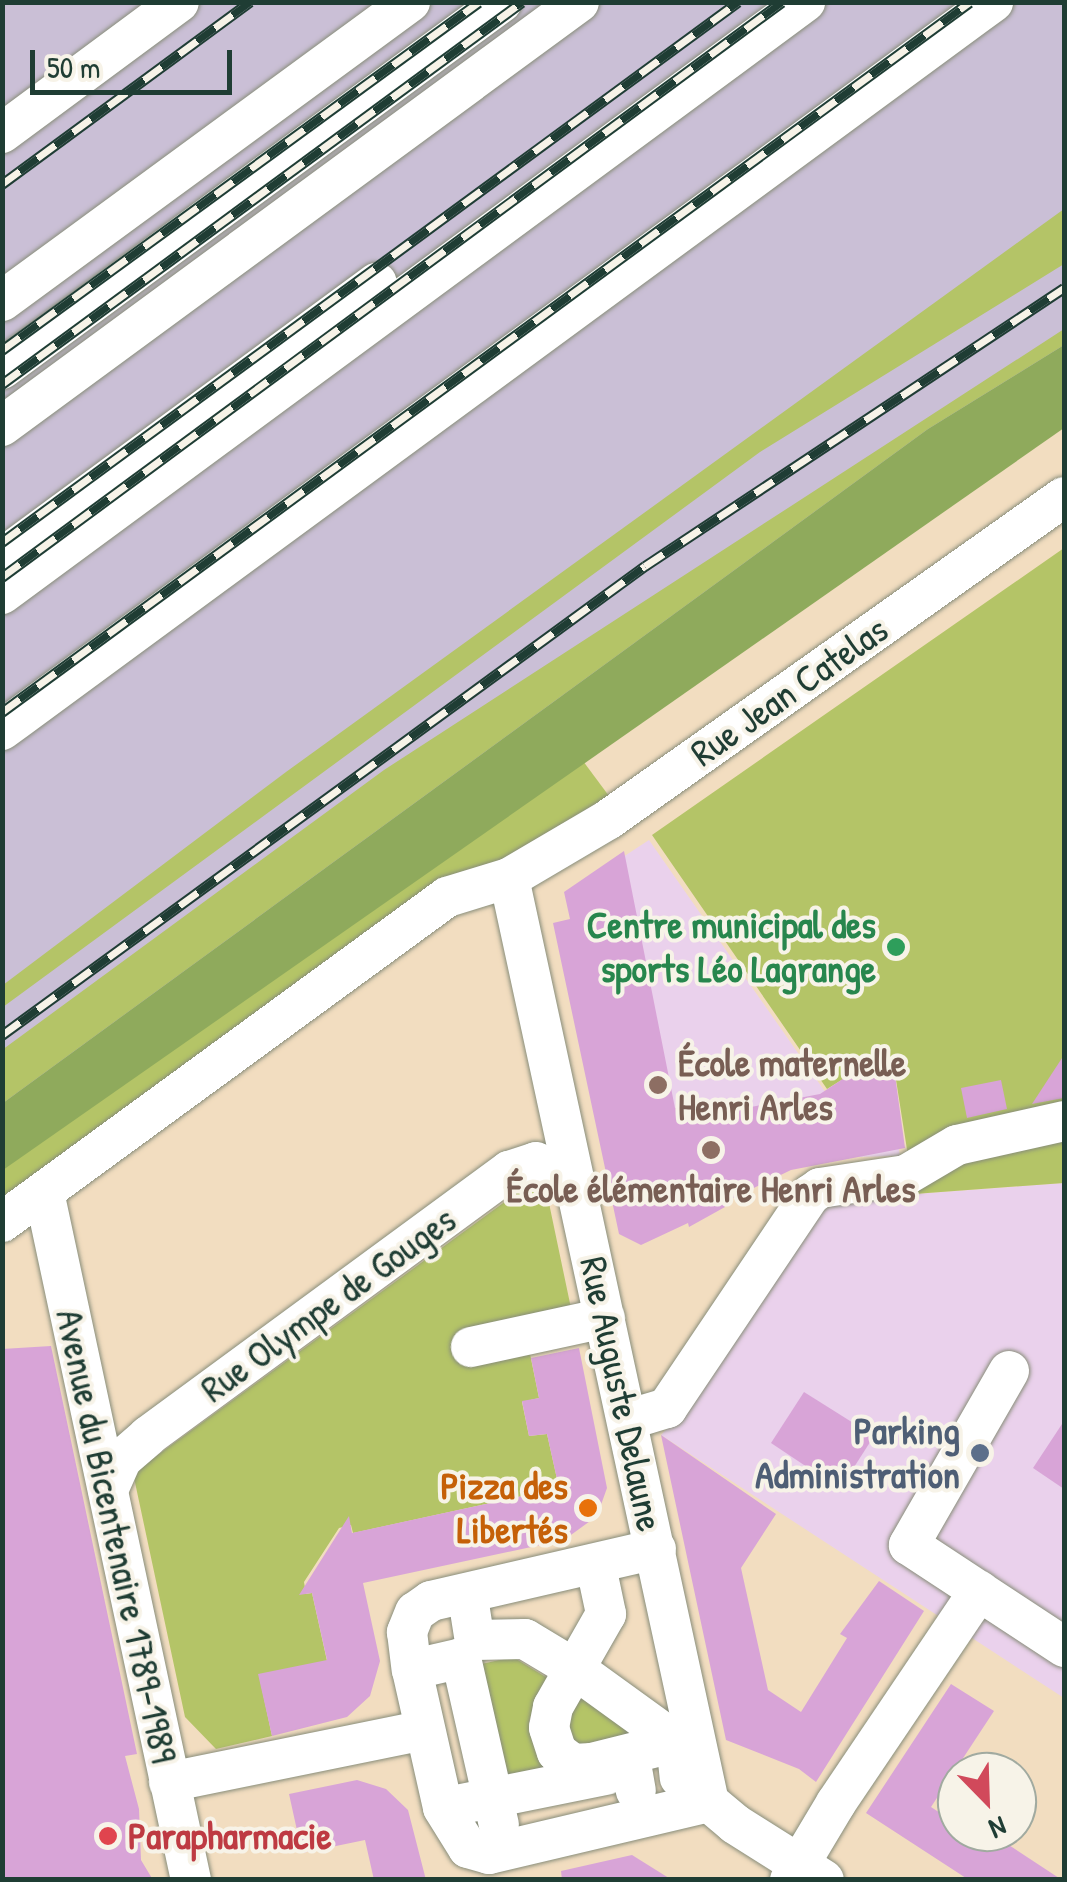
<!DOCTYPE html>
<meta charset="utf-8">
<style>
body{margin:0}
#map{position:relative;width:1067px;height:1882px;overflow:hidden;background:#f2ddc0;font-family:"Patrick Hand",sans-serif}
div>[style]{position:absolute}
.built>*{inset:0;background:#ead1ec}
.industrial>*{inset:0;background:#cabfd6}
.green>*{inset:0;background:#b4c467}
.forest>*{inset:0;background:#8faa5c}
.building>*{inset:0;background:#d8a4d7}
.roads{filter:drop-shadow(0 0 2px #888d7a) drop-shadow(0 0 2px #888d7a)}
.minor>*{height:40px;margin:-20px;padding:0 20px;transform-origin:20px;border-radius:20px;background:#fff}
.rail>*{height:11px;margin-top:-5.5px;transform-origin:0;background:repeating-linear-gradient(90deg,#f7f3e8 0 22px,#1f3d34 0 44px);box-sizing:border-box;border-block:2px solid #1f3d34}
.dots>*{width:28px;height:28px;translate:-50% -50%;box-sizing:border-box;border:5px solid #f7f3e8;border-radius:50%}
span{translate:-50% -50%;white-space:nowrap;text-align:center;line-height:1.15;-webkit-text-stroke:8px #f7f3e8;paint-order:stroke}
.street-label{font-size:38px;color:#1f3d34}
.leisure-label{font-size:38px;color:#27864d;font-weight:700}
.right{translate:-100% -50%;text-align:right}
.education-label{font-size:38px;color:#785e54;font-weight:700}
.left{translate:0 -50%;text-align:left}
.service-label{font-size:38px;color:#4e5e75;font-weight:700}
.food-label{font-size:38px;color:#c56008;font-weight:700}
.health-label{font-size:38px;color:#be3a42;font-weight:700}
.frame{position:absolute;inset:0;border:5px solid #1f3d34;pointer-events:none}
.north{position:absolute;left:937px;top:1752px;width:100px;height:100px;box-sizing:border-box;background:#f7f3e8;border:2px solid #a1aaa0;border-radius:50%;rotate:157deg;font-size:28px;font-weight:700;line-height:40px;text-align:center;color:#1f3d34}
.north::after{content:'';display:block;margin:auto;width:35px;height:45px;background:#d1495b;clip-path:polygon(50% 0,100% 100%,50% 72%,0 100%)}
.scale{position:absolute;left:30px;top:50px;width:202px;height:45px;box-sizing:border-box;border:5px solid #1f3d34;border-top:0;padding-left:12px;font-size:30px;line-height:35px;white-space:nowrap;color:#1f3d34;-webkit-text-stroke:8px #f7f3e8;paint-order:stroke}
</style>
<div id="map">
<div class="built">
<i style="clip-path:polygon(649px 840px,826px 1093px,884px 1063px,900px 1156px,809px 1158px,643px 1240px,568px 893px)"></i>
<i style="clip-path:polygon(1064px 1183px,1064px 1698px,661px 1435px,678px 1417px,819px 1201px)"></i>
</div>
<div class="industrial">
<i style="clip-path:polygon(3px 3px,1064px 3px,1064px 427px,3px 1169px)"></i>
</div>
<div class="green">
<i style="clip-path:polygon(1064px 209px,1064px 264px,760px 452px,3px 1007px,3px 985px,286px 772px)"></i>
<i style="clip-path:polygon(1064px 329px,1064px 345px,928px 429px,3px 1103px,2px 1050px,384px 770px)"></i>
<i style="clip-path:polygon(1064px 548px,1064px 1183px,914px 1194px,894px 1067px,877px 1058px,827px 1089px,652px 835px)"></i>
<i style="clip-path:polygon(583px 761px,609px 796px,3px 1199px,2px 1169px)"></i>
<i style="clip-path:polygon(536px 1179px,545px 1184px,572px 1313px,528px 1344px,539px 1398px,522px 1402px,529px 1436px,547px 1434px,557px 1479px,550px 1490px,353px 1533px,351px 1525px,339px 1528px,304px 1582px,306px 1594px,312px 1593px,327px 1661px,259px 1675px,272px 1736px,216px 1749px,185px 1717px,133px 1473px)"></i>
<i style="clip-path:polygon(513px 1657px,549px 1679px,535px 1701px,529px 1722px,533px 1743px,554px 1772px,501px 1786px,472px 1666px)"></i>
<i style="clip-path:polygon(575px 1690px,638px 1734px,581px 1753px,559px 1715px)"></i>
</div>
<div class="forest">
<i style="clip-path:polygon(1064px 345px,1064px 428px,3px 1170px,3px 1103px,928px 429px)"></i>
</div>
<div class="building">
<i style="clip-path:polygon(624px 851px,675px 1108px,701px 1103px,703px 1116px,820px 1094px,870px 1061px,883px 1058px,894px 1068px,905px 1148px,791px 1170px,725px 1202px,725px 1207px,689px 1227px,688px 1223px,641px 1245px,619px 1234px,553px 923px,570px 919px,564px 892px)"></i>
<i style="clip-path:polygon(1064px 1055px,1064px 1098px,1032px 1104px)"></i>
<i style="clip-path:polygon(1001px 1080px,1007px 1109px,967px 1118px,961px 1088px)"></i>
<i style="clip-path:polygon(51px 1346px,137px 1754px,125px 1756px,139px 1809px,141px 1860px,153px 1880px,2px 1878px,2px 1349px)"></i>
<i style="clip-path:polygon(579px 1348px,607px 1488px,597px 1516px,564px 1540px,363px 1583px,380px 1661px,370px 1696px,347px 1717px,272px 1736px,258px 1674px,327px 1660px,312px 1593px,299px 1595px,349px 1516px,352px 1533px,559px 1488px,547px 1434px,529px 1436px,522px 1401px,539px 1398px,531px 1358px)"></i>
<i style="clip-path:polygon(804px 1392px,874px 1436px,840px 1489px,771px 1443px)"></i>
<i style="clip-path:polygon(1064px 1421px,1064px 1489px,1033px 1468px)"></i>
<i style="clip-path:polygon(661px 1435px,776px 1514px,741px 1568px,768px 1690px,801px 1712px,847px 1638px,840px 1634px,879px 1581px,924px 1611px,816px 1782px,799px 1769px,726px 1740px)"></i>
<i style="clip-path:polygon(951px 1684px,994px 1711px,931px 1807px,957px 1824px,957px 1832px,989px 1832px,1062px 1880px,969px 1880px,866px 1813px)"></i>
<i style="clip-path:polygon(357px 1780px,386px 1789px,408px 1810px,426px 1880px,374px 1880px,365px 1840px,302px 1853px,289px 1794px)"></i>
<i style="clip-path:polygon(632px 1855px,672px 1880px,562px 1880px,561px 1871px)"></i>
</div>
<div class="roads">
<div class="minor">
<i style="left:2px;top:133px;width:220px;rotate:-36.5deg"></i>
<i style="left:2px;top:301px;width:506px;rotate:-36.24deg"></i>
<i style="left:2px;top:369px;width:620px;rotate:-36.28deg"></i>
<i style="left:2px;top:426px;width:716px;rotate:-36.31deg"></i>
<i style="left:2px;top:558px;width:465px;rotate:-36.3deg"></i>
<i style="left:2px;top:594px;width:998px;rotate:-36.4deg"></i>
<i style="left:2px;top:730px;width:1230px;rotate:-36.3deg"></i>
<i style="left:509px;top:878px;width:945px;rotate:77.79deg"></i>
<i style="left:709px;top:1802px;width:34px;rotate:40deg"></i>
<i style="left:735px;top:1824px;width:105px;rotate:32.2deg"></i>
<i style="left:44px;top:1192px;width:704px;rotate:77.94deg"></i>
<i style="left:2px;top:1222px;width:551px;rotate:-36.14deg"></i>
<i style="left:447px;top:897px;width:65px;rotate:-17deg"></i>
<i style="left:509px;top:878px;width:116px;rotate:-30.5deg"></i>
<i style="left:609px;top:819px;width:557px;rotate:-35.29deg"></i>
<i style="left:471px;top:1347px;width:137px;rotate:-12.2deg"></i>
<i style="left:1009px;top:1371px;width:201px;rotate:119.9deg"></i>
<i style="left:909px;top:1545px;width:186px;rotate:33.3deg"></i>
<i style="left:627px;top:1420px;width:42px;rotate:-16.7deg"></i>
<i style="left:667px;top:1408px;width:257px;rotate:-56.1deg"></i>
<i style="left:810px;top:1195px;width:12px;rotate:-35deg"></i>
<i style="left:820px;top:1188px;width:87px;rotate:-8.6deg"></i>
<i style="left:906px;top:1175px;width:59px;rotate:-30.5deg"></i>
<i style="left:957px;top:1145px;width:110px;rotate:-12.6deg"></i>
<i style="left:108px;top:1490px;width:34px;rotate:-66deg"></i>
<i style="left:122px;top:1459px;width:35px;rotate:-41deg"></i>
<i style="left:148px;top:1436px;width:448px;rotate:-36.3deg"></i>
<i style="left:509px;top:1171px;width:28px;rotate:-18deg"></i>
<i style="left:536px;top:1162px;width:45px;rotate:27.7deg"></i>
<i style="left:656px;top:1549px;width:231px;rotate:167deg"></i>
<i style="left:431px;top:1601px;width:19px;rotate:145deg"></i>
<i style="left:415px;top:1612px;width:22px;rotate:112deg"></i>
<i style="left:407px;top:1632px;width:38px;rotate:83deg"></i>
<i style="left:412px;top:1670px;width:141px;rotate:77.3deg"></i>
<i style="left:443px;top:1808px;width:47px;rotate:58deg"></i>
<i style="left:468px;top:1848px;width:22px;rotate:16deg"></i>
<i style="left:489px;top:1854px;width:226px;rotate:-13.3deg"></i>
<i style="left:598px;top:1576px;width:39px;rotate:78deg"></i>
<i style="left:606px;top:1614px;width:107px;rotate:119.7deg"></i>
<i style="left:553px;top:1707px;width:21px;rotate:101deg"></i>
<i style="left:549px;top:1728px;width:25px;rotate:72deg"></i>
<i style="left:557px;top:1752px;width:20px;rotate:37deg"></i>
<i style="left:573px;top:1764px;width:19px;rotate:-3deg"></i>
<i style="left:592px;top:1763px;width:91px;rotate:-14deg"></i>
<i style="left:469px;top:1604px;width:36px;rotate:81deg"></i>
<i style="left:475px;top:1640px;width:50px;rotate:-1.1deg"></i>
<i style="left:525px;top:1639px;width:58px;rotate:31deg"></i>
<i style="left:575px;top:1669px;width:125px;rotate:35.9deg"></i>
<i style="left:676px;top:1742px;width:36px;rotate:84deg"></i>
<i style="left:423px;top:1667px;width:39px;rotate:-13deg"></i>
<i style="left:461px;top:1658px;width:171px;rotate:77.2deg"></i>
<i style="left:632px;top:1769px;width:22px;rotate:80deg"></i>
<i style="left:169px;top:1782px;width:261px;rotate:-11.5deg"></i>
<i style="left:452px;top:1806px;width:157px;rotate:-11.4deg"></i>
<i style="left:790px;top:1880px;width:90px;rotate:-59.1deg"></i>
<i style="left:836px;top:1803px;width:256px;rotate:-56deg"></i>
</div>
</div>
<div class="rail">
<i style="left:2px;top:184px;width:308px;rotate:-36.3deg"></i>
<i style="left:2px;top:350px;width:590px;rotate:-36.11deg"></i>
<i style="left:2px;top:384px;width:645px;rotate:-36.3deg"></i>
<i style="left:2px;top:542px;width:913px;rotate:-36.27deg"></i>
<i style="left:2px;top:577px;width:969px;rotate:-36.4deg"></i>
<i style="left:2px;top:712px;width:1200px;rotate:-36.26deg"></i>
<i style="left:2px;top:1035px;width:796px;rotate:-36.11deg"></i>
<i style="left:645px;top:566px;width:503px;rotate:-33.56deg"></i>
</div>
<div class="dots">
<i style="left:896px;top:947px;background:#2e9e5b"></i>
<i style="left:658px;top:1085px;background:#8d6e63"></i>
<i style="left:711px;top:1150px;background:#8d6e63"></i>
<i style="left:980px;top:1453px;background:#5c6f8a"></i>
<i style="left:588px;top:1508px;background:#e8710a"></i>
<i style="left:108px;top:1836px;background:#e0444e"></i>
</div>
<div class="street-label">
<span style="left:789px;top:691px;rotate:-35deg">Rue Jean Catelas</span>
<span style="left:328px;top:1304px;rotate:-36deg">Rue Olympe de Gouges</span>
<span style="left:622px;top:1394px;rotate:78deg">Rue Auguste Delaune</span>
<span style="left:117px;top:1536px;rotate:78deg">Avenue du Bicentenaire 1789-1989</span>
</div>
<div class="leisure-label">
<span class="right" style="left:876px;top:947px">Centre municipal des<br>sports Léo Lagrange</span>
</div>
<div class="education-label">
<span class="left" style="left:678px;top:1085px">École maternelle<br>Henri Arles</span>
<span style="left:711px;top:1189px">École élémentaire Henri Arles</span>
</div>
<div class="service-label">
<span class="right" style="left:960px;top:1453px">Parking<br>Administration</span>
</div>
<div class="food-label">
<span class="right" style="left:568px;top:1508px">Pizza des<br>Libertés</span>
</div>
<div class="health-label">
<span class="left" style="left:128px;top:1836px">Parapharmacie</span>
</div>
<div class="frame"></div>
<div class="north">N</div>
<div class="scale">50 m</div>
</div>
